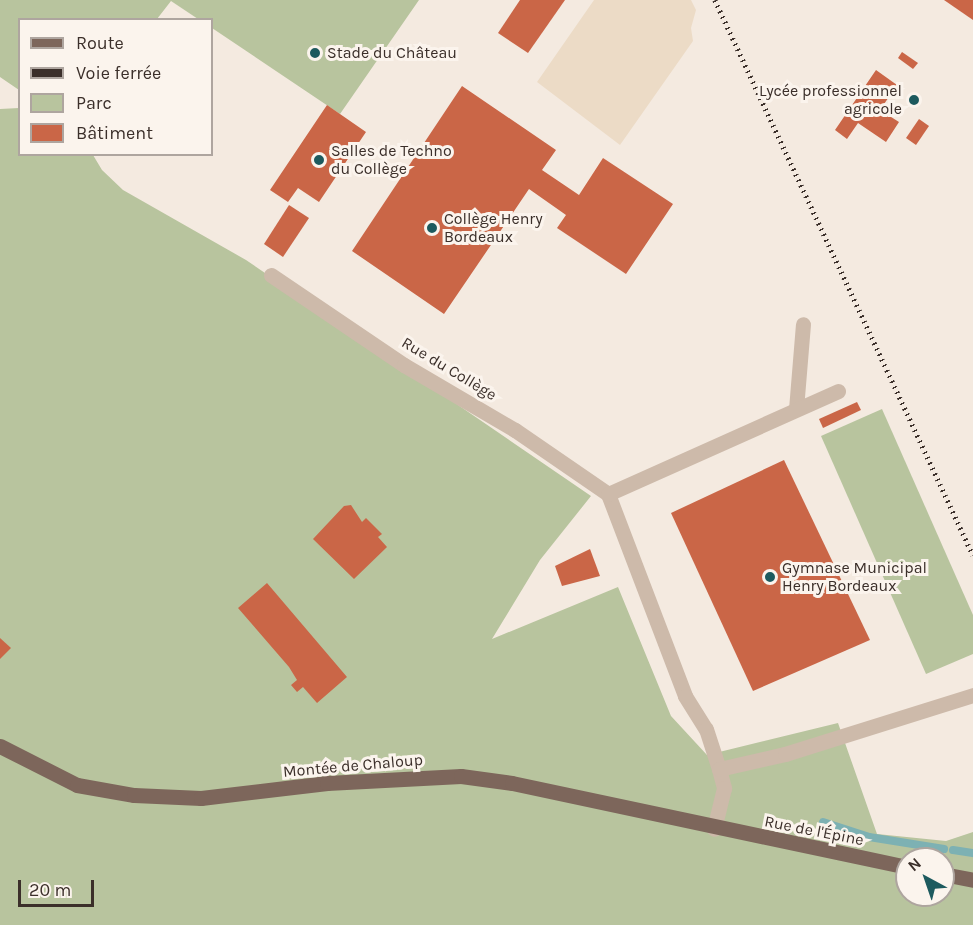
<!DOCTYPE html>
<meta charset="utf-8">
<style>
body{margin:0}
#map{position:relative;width:973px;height:925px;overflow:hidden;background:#f4eae0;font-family:Karla,sans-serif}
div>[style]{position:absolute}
.green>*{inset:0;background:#b8c49e}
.plaza>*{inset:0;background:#ecdbc6}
.stream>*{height:8px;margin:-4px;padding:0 4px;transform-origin:4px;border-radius:4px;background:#7db1b3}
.building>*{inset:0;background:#ca6647}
.minor>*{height:15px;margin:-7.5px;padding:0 7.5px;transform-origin:7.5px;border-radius:7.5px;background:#cdbaaa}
.major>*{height:15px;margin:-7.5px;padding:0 7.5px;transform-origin:7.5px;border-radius:7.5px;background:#7d665b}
.rail>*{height:4.5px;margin-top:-2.25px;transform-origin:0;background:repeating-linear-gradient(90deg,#3b2f2a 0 1.5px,transparent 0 6px)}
.dots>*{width:16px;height:16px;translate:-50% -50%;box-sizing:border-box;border:3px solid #fbf4ed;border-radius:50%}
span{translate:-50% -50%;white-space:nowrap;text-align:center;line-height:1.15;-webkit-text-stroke:6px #fbf4ed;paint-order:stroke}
.poi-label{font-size:16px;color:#3b2f2a}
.left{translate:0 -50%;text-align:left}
.right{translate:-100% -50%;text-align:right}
.street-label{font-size:16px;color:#3b2f2a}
.legend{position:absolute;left:18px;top:18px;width:195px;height:138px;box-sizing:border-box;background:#fbf4ed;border:2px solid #aea59f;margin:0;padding:8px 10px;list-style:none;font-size:18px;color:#3b2f2a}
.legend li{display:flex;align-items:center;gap:12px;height:30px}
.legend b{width:30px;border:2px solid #aea59f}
.north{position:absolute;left:895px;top:847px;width:60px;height:60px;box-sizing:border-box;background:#fbf4ed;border:2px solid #aea59f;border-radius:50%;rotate:320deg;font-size:16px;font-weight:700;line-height:24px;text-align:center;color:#3b2f2a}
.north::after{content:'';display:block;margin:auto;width:21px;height:27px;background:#1d5a5e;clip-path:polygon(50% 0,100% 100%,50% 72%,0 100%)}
.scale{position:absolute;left:18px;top:880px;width:76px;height:27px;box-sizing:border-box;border:3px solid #3b2f2a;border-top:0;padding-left:8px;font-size:18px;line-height:21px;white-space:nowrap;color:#3b2f2a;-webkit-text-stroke:4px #fbf4ed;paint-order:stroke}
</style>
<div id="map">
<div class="green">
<i style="clip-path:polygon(0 0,419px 0,340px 114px,212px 28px,212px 20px,198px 19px,171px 1px,157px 19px,20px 20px,19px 90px,0 77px)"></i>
<i style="clip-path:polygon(evenodd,19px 108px,20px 154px,93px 155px,102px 170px,123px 190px,246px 260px,591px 496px,540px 560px,492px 639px,618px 587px,671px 716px,707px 755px,838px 723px,877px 834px,946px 841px,973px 832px,973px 925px,0 925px,0 109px,19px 108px,907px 859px,943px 859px,943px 895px,907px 895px,907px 859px)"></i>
<i style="clip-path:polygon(882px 409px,973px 615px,973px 654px,926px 674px,821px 436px)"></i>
</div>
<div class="plaza">
<i style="clip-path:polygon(594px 0,691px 0,696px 10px,691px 28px,693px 41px,620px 145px,537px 82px)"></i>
</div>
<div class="stream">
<i style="left:823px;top:822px;width:48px;rotate:18.1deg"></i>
<i style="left:869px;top:837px;width:76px;rotate:9.1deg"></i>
<i style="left:953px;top:850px;width:20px;rotate:9deg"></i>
</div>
<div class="building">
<i style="clip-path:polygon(520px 0,565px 0,528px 53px,498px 33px)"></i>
<i style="clip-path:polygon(944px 0,973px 0,973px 20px)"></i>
<i style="clip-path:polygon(902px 52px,918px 63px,913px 69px,898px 58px)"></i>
<i style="clip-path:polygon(876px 70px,897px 85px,880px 110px,899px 122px,886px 142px,858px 123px,847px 139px,835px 130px)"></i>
<i style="clip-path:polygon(462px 86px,556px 150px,542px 170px,579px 195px,603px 158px,673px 204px,626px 274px,557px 228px,566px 215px,529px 189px,444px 314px,352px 251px)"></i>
<i style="clip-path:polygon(327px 105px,366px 132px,319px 202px,298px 188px,288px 202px,270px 190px)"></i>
<i style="clip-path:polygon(919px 119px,929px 126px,916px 145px,906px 138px)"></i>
<i style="clip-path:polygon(289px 205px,309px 218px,283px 257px,264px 244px)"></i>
<i style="clip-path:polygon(857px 402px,861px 410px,823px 428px,819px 419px)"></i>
<i style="clip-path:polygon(784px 460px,870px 640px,753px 691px,671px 513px)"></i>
<i style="clip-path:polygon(351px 505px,362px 522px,366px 518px,382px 534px,378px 537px,387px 547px,354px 579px,313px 539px,344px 506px)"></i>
<i style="clip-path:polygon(590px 549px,600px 576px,562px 586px,555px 566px)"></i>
<i style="clip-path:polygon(267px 583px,347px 677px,317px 703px,303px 687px,297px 692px,291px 685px,297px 680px,289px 667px,238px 608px)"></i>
<i style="clip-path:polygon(0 638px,11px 648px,0 659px)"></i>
</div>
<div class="minor">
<i style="left:271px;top:275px;width:161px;rotate:34.1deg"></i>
<i style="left:404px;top:365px;width:129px;rotate:30.4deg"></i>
<i style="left:515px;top:430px;width:113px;rotate:34.5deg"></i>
<i style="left:608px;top:494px;width:216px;rotate:69.1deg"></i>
<i style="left:685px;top:696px;width:39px;rotate:58deg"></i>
<i style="left:706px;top:729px;width:42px;rotate:72deg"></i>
<i style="left:719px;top:769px;width:20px;rotate:75deg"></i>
<i style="left:724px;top:788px;width:42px;rotate:103.7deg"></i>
<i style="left:796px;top:409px;width:85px;rotate:-85.3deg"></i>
<i style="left:608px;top:494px;width:252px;rotate:-24.1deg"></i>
<i style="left:719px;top:769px;width:68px;rotate:-12.8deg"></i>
<i style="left:785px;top:754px;width:197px;rotate:-17.4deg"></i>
</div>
<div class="major">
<i style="left:0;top:746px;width:86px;rotate:26.9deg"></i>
<i style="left:77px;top:785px;width:58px;rotate:10deg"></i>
<i style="left:134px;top:795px;width:67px;rotate:2.6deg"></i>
<i style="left:201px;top:798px;width:127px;rotate:-6.8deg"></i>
<i style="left:327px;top:783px;width:134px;rotate:-3deg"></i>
<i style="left:461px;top:776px;width:51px;rotate:7.8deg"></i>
<i style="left:512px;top:783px;width:404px;rotate:12deg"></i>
<i style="left:943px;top:874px;width:31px;rotate:11deg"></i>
</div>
<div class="rail">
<i style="left:715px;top:0;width:612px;rotate:65.07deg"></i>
</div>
<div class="dots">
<i style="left:315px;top:53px;background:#1d5a5e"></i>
<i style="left:914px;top:100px;background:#1d5a5e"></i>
<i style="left:319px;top:160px;background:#1d5a5e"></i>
<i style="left:432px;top:228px;background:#1d5a5e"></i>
<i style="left:770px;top:577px;background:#1d5a5e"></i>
</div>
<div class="poi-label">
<span class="left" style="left:327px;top:53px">Stade du Château</span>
<span class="right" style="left:902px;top:100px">Lycée professionnel<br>agricole</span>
<span class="left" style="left:331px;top:160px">Salles de Techno<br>du Collège</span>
<span class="left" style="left:444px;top:228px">Collège Henry<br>Bordeaux</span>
<span class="left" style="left:782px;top:577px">Gymnase Municipal<br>Henry Bordeaux</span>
</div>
<div class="street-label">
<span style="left:449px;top:369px;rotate:31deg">Rue du Collège</span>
<span style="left:353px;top:766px;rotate:-5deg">Montée de Chaloup</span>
<span style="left:814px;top:831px;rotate:11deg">Rue de l'Épine</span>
</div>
<ul class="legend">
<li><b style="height:8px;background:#7d665b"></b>Route</li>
<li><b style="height:8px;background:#3b2f2a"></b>Voie ferrée</li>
<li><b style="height:16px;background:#b8c49e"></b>Parc</li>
<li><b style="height:16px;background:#ca6647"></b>Bâtiment</li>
</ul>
<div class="north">N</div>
<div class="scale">20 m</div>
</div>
